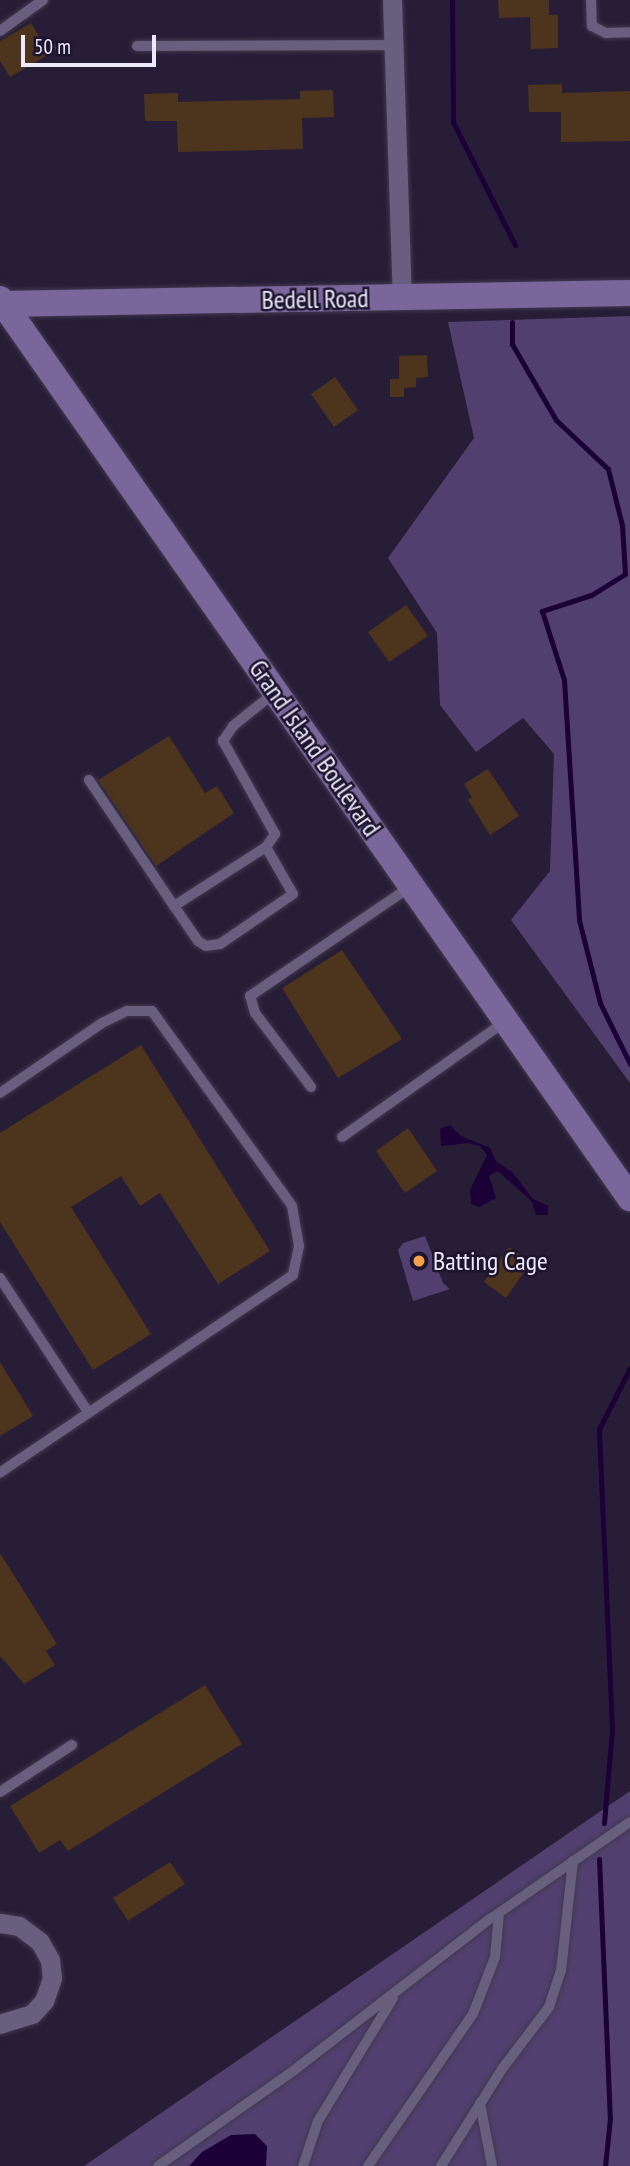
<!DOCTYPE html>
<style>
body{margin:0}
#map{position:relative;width:630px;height:2166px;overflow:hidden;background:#271d37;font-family:"PT Sans Narrow",sans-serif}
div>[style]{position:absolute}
.green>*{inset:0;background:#51406f}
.water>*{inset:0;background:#1b0136}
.stream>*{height:5px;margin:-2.5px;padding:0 2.5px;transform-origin:2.5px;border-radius:2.5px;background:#1b0136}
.building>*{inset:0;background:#4c341d}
.roads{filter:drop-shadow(0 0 2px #41384e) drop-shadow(0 0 2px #41384e)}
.lane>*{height:10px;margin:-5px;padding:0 5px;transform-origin:5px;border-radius:5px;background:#685e7d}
.street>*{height:19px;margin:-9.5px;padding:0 9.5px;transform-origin:9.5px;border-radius:9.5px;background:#685e7d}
.secondary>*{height:26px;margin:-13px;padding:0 13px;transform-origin:13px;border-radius:13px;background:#79679b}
.dots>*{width:19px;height:19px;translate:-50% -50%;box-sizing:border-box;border:4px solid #1d142d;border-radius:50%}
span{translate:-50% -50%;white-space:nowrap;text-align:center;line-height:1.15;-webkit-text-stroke:5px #1d142d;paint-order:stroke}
.street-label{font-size:26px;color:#ede8fa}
.poi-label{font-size:26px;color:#ede8fa}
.left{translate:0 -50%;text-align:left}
.scale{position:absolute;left:21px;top:35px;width:135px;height:32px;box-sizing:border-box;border:4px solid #ede8fa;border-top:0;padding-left:9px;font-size:21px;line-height:24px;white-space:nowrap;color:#ede8fa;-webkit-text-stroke:5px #1d142d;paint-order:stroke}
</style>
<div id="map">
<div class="green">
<i style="clip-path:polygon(630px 316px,630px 1083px,511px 920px,550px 871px,554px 754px,523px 718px,476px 752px,440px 705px,437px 633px,388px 558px,474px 438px,448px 322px)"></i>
<i style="clip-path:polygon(425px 1236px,443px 1283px,450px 1289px,413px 1301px,398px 1250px,403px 1243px)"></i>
<i style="clip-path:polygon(630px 1791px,630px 2166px,84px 2166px)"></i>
</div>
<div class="water">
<i style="clip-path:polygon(450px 1125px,461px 1136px,490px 1148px,496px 1161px,512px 1172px,533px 1199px,548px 1206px,548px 1215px,536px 1215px,532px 1202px,498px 1171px,489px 1176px,496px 1198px,479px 1207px,471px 1204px,470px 1190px,487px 1155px,480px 1146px,468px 1143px,441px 1146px,440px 1129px)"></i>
<i style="clip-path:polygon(255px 2134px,267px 2146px,266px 2166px,189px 2166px,202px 2152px,231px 2135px)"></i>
</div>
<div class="stream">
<i style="left:452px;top:0;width:122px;rotate:89.5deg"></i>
<i style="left:453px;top:122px;width:138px;rotate:63.2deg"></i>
<i style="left:512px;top:322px;width:22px;rotate:90deg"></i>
<i style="left:512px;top:344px;width:88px;rotate:59.9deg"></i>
<i style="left:556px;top:420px;width:71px;rotate:43.3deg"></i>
<i style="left:608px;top:469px;width:58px;rotate:76deg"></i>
<i style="left:622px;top:525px;width:49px;rotate:86.5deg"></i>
<i style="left:625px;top:574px;width:40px;rotate:148deg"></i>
<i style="left:591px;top:595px;width:52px;rotate:161.9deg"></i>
<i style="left:542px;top:611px;width:72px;rotate:72.3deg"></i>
<i style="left:564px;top:680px;width:240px;rotate:86.4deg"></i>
<i style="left:579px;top:920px;width:86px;rotate:75.8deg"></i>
<i style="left:600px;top:1003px;width:68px;rotate:63.8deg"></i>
<i style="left:604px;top:1823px;width:94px;rotate:-85.1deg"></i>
<i style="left:612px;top:1729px;width:300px;rotate:-92.5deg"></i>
<i style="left:599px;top:1429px;width:68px;rotate:-63.1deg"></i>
<i style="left:599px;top:1859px;width:259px;rotate:87.6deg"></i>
<i style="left:610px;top:2118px;width:48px;rotate:95.9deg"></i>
</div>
<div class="building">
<i style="clip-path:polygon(498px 0,549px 0,549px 15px,558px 15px,558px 48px,531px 49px,530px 17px,499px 18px)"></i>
<i style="clip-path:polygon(31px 23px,42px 41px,50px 36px,58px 49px,10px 77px,0 61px,0 41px)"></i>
<i style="clip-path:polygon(562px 84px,562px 93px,630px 91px,630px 141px,561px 142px,561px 112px,529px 112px,528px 85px)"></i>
<i style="clip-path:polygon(333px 90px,334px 117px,302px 118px,303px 149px,178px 152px,177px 121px,145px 121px,144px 94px,178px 93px,178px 102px,300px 99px,300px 91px)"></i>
<i style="clip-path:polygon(427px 355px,428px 377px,416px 378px,416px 387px,404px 388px,404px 397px,390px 397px,390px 379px,399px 379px,399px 356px)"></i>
<i style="clip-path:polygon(335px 377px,358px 410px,334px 427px,311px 394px)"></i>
<i style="clip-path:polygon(406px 605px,428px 636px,389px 662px,368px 632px)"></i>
<i style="clip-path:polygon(169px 736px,205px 793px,217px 786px,234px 813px,156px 866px,98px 780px)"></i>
<i style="clip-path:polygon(488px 769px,519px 816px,490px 835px,468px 800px,472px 797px,464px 784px)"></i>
<i style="clip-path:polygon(342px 950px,402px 1039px,338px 1078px,282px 988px)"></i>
<i style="clip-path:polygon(141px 1045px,270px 1251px,218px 1284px,160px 1193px,140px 1206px,121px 1176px,71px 1207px,151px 1334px,93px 1370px,0 1222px,0 1133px)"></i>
<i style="clip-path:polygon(408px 1128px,437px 1171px,405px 1193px,376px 1151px)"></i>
<i style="clip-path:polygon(509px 1247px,531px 1262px,506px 1298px,484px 1282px)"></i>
<i style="clip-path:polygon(0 1362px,33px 1416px,0 1436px)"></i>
<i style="clip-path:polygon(0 1553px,57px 1644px,46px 1651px,55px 1665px,24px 1684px,0 1656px)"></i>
<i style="clip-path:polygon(205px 1685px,242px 1744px,68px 1851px,60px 1840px,39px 1853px,10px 1806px)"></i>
<i style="clip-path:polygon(170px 1862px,185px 1884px,128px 1921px,113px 1898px)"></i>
</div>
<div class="roads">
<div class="lane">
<i style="left:591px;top:0;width:26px;rotate:88deg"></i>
<i style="left:592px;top:26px;width:16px;rotate:27deg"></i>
<i style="left:606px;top:33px;width:24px;rotate:-2deg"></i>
<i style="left:0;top:31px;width:53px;rotate:-35.8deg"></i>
<i style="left:137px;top:46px;width:257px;rotate:-0.2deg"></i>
<i style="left:89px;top:780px;width:152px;rotate:56deg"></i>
<i style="left:174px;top:906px;width:109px;rotate:-32.7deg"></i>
<i style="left:266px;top:847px;width:16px;rotate:-55deg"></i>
<i style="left:275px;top:834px;width:107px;rotate:-119.2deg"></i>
<i style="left:223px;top:741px;width:18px;rotate:-56deg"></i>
<i style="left:233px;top:726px;width:54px;rotate:-39deg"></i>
<i style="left:174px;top:906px;width:42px;rotate:55.6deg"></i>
<i style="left:198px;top:941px;width:9px;rotate:32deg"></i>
<i style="left:206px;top:946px;width:14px;rotate:-8deg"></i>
<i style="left:220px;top:944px;width:88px;rotate:-34.4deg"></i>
<i style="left:293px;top:894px;width:54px;rotate:-119.9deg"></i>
<i style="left:311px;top:1087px;width:93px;rotate:-127.1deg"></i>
<i style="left:255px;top:1013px;width:18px;rotate:-106deg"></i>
<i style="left:250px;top:996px;width:195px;rotate:-34.3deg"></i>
<i style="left:0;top:1093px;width:124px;rotate:-34.5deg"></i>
<i style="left:102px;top:1023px;width:28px;rotate:-26deg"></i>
<i style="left:127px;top:1011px;width:25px"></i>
<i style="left:152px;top:1011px;width:240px;rotate:54.3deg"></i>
<i style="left:292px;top:1206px;width:41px;rotate:80.1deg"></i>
<i style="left:299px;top:1246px;width:30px;rotate:102deg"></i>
<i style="left:293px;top:1275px;width:354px;rotate:146deg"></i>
<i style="left:342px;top:1137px;width:201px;rotate:-35.3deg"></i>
<i style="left:0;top:1278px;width:160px;rotate:56.7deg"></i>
<i style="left:0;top:1792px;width:86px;rotate:-33.1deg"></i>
<i style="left:480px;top:2103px;width:64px;rotate:79.2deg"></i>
<i style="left:158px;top:2166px;width:165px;rotate:-35.1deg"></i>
<i style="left:293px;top:2071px;width:249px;rotate:-37.7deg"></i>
<i style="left:490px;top:1919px;width:170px;rotate:-34.7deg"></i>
<i style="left:303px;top:2166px;width:47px;rotate:-71.6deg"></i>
<i style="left:318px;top:2121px;width:144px;rotate:-58.6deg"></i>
<i style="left:368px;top:2166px;width:185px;rotate:-55.4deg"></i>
<i style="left:473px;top:2014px;width:61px;rotate:-68.9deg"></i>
<i style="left:495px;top:1957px;width:44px;rotate:-84.8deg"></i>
<i style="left:441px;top:2166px;width:115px;rotate:-57.8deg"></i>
<i style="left:502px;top:2069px;width:78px;rotate:-52.8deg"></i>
<i style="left:549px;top:2007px;width:38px;rotate:-72deg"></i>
<i style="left:561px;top:1971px;width:111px;rotate:-83.8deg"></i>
</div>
<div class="street">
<i style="left:392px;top:0;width:297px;rotate:88.1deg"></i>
<i style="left:0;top:1923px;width:19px;rotate:9deg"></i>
<i style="left:19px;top:1926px;width:26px;rotate:37deg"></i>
<i style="left:40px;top:1942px;width:21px;rotate:61deg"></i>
<i style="left:50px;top:1960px;width:18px;rotate:84deg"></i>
<i style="left:52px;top:1978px;width:24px;rotate:109deg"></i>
<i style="left:44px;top:2001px;width:18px;rotate:133deg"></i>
<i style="left:32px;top:2014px;width:34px;rotate:163deg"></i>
</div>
<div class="secondary">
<i style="left:0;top:299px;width:1098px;rotate:54.98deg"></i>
<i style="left:0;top:304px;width:630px;rotate:-1deg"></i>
</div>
</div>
<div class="dots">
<i style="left:419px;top:1261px;background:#f7a149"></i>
</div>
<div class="street-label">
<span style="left:315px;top:299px;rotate:-1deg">Bedell Road</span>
<span style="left:315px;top:748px;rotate:55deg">Grand Island Boulevard</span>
</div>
<div class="poi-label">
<span class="left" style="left:433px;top:1261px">Batting Cage</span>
</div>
<div class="scale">50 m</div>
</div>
